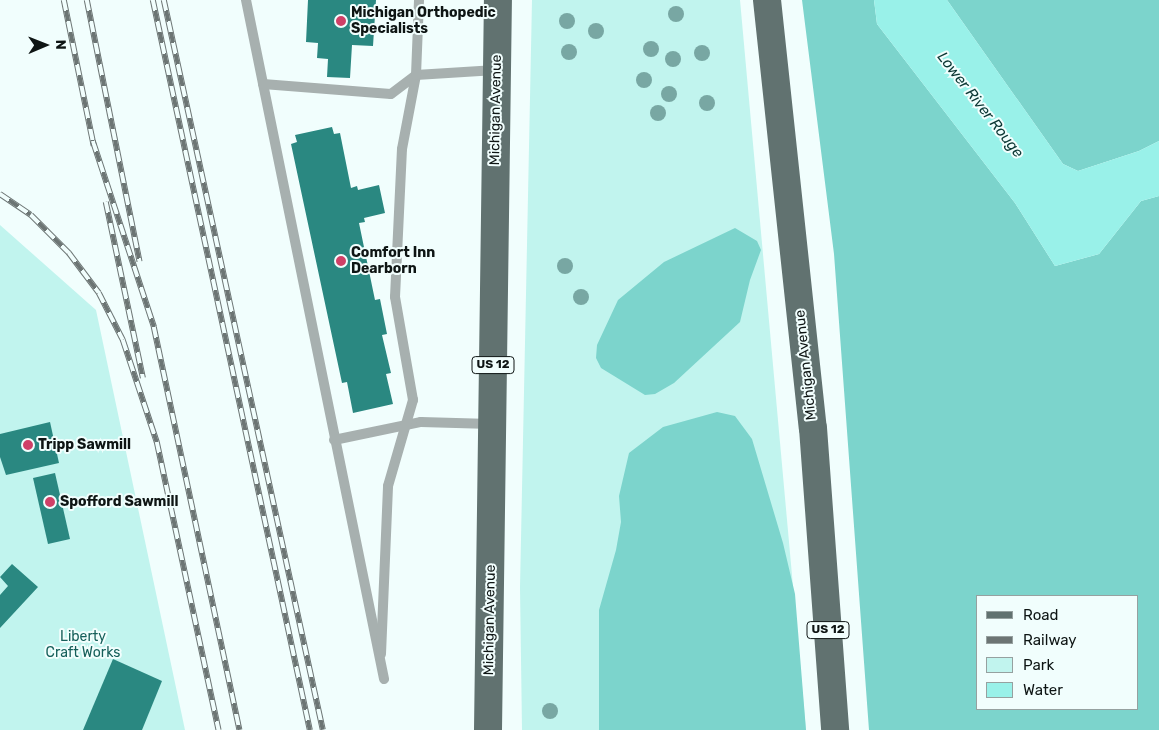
<!DOCTYPE html>
<style>
body{margin:0}
#map{position:relative;width:1159px;height:730px;overflow:hidden;background:#f1fefd;font-family:Rubik,sans-serif}
div>[style]{position:absolute}
.green>*{inset:0;background:#c1f4ee}
.forest>*{inset:0;background:#7cd4cc}
.water>*{inset:0;background:#99f1e9}
.building>*{inset:0;background:#2a8881}
.lane>*{height:10px;margin:-5px;padding:0 5px;transform-origin:5px;border-radius:5px;background:#a7b0af}
.primary>*{height:28px;margin:-14px;padding:0 14px;transform-origin:14px;border-radius:14px;background:#617270}
.rail>*{height:5.5px;margin-top:-2.75px;transform-origin:0;background:repeating-linear-gradient(90deg,#f1fefd 0 11px,#6c7574 0 22px);box-sizing:border-box;border-block:1px solid #6c7574}
.trees>*{width:16px;height:16px;margin:-8px;border-radius:50%;background:#78a7a3}
.dots>*{width:14px;height:14px;translate:-50% -50%;box-sizing:border-box;border:2px solid #f1fefd;border-radius:50%}
span{translate:-50% -50%;white-space:nowrap;text-align:center;line-height:1.15;-webkit-text-stroke:4px #f1fefd;paint-order:stroke}
.shield-label span{padding:1px 4px;background:#f1fefd;border:1px solid;border-radius:4px;-webkit-text-stroke-width:0}
.shield-label{font-size:12px;color:#0e1514;font-weight:700}
.poi-label{font-size:14px;color:#0e1514;font-weight:700}
.left{translate:0 -50%;text-align:left}
.street-label{font-size:14px;color:#0e1514}
.park-label{font-size:14px;color:#155f5a}
.water-label{font-size:15px;color:#0b3734;font-style:italic}
.legend{position:absolute;left:976px;top:595px;width:162px;height:115px;box-sizing:border-box;background:#f1fefd;border:1px solid #96a1a0;margin:0;padding:6px 9px;list-style:none;font-size:15px;color:#0e1514}
.legend li{display:flex;align-items:center;gap:10px;height:25px}
.legend b{width:25px;border:1px solid #96a1a0}
.north{position:absolute;left:20px;top:20px;width:50px;height:50px;-webkit-text-stroke:4px #f1fefd;paint-order:stroke;rotate:89deg;font-size:14px;font-weight:700;line-height:20px;text-align:center;color:#0e1514}
.north::after{content:'';display:block;margin:auto;width:18px;height:22px;background:#0e1514;clip-path:polygon(50% 0,100% 100%,50% 72%,0 100%)}
</style>
<div id="map">
<div class="green">
<i style="clip-path:polygon(532px 0,740px 0,806px 730px,522px 730px,520px 588px)"></i>
<i style="clip-path:polygon(0 225px,96px 310px,185px 730px,0 730px)"></i>
</div>
<div class="forest">
<i style="clip-path:polygon(evenodd,802px 0,874px 0,877px 24px,1015px 203px,1055px 266px,1099px 254px,1141px 201px,1159px 196px,1159px 730px,869px 730px,834px 254px,802px 0,978px 596px,1138px 596px,1138px 709px,978px 709px,978px 596px)"></i>
<i style="clip-path:polygon(947px 0,1159px 0,1159px 141px,1139px 151px,1078px 171px,1063px 164px)"></i>
<i style="clip-path:polygon(735px 228px,757px 241px,761px 250px,750px 280px,740px 322px,674px 383px,655px 394px,645px 395px,601px 368px,596px 358px,597px 345px,618px 300px,664px 262px)"></i>
<i style="clip-path:polygon(717px 412px,735px 416px,752px 439px,783px 543px,795px 594px,806px 730px,599px 730px,599px 610px,616px 550px,621px 522px,619px 496px,629px 453px,663px 427px)"></i>
</div>
<div class="water">
<i style="clip-path:polygon(874px 0,947px 0,1063px 164px,1078px 171px,1139px 151px,1159px 141px,1159px 196px,1141px 201px,1099px 254px,1055px 266px,1015px 203px,877px 24px)"></i>
</div>
<div class="building">
<i style="clip-path:polygon(308px 0,376px 0,373px 46px,352px 45px,350px 78px,327px 77px,328px 59px,317px 58px,318px 43px,306px 42px)"></i>
<i style="clip-path:polygon(332px 127px,334px 134px,340px 133px,351px 188px,357px 186px,358px 190px,379px 185px,385px 213px,364px 218px,365px 222px,359px 223px,375px 300px,380px 299px,387px 334px,382px 335px,391px 373px,386px 374px,393px 404px,353px 413px,347px 382px,342px 383px,291px 144px,297px 142px,295px 135px)"></i>
<i style="clip-path:polygon(50px 422px,59px 463px,6px 475px,0 457px,0 434px)"></i>
<i style="clip-path:polygon(55px 473px,70px 539px,48px 544px,33px 478px)"></i>
<i style="clip-path:polygon(12px 564px,38px 587px,0 628px,0 595px,8px 586px,0 577px)"></i>
<i style="clip-path:polygon(113px 659px,162px 681px,142px 730px,83px 730px)"></i>
</div>
<div class="lane">
<i style="left:246px;top:0;width:693px;rotate:78.51deg"></i>
<i style="left:263px;top:84px;width:128px;rotate:4.5deg"></i>
<i style="left:391px;top:94px;width:31px;rotate:-37deg"></i>
<i style="left:416px;top:75px;width:80px;rotate:-3.6deg"></i>
<i style="left:334px;top:440px;width:89px;rotate:-11.7deg"></i>
<i style="left:421px;top:422px;width:70px;rotate:1.6deg"></i>
<i style="left:381px;top:654px;width:168px;rotate:-87.6deg"></i>
<i style="left:388px;top:486px;width:90px;rotate:-73.8deg"></i>
<i style="left:413px;top:400px;width:105px;rotate:-99.9deg"></i>
<i style="left:395px;top:297px;width:148px;rotate:-87.3deg"></i>
<i style="left:402px;top:149px;width:75px;rotate:-79.3deg"></i>
<i style="left:416px;top:75px;width:75px;rotate:-87.7deg"></i>
</div>
<div class="primary">
<i style="left:767px;top:0;width:430px;rotate:83.9deg"></i>
<i style="left:813px;top:428px;width:303px;rotate:85.8deg"></i>
<i style="left:488px;top:730px;width:730px;rotate:-89.22deg"></i>
</div>
<div class="rail">
<i style="left:64px;top:0;width:149px;rotate:78.4deg"></i>
<i style="left:87px;top:0;width:267px;rotate:78.6deg"></i>
<i style="left:153px;top:0;width:747px;rotate:77.86deg"></i>
<i style="left:164px;top:0;width:747px;rotate:77.71deg"></i>
<i style="left:93px;top:141px;width:196px;rotate:71.8deg"></i>
<i style="left:154px;top:327px;width:412px;rotate:78deg"></i>
<i style="left:0;top:194px;width:37px;rotate:34deg"></i>
<i style="left:31px;top:215px;width:54px;rotate:45deg"></i>
<i style="left:69px;top:253px;width:50px;rotate:53.1deg"></i>
<i style="left:99px;top:293px;width:53px;rotate:62.9deg"></i>
<i style="left:123px;top:340px;width:108px;rotate:71.6deg"></i>
<i style="left:157px;top:442px;width:295px;rotate:77.9deg"></i>
<i style="left:106px;top:202px;width:180px;rotate:78.1deg"></i>
</div>
<div class="trees">
<i style="left:676px;top:14px"></i>
<i style="left:567px;top:21px"></i>
<i style="left:596px;top:31px"></i>
<i style="left:651px;top:49px"></i>
<i style="left:569px;top:52px"></i>
<i style="left:702px;top:53px"></i>
<i style="left:673px;top:59px"></i>
<i style="left:644px;top:80px"></i>
<i style="left:669px;top:94px"></i>
<i style="left:707px;top:103px"></i>
<i style="left:658px;top:113px"></i>
<i style="left:565px;top:266px"></i>
<i style="left:581px;top:297px"></i>
<i style="left:550px;top:711px"></i>
</div>
<div class="dots">
<i style="left:341px;top:21px;background:#cf4067"></i>
<i style="left:341px;top:261px;background:#cf4067"></i>
<i style="left:28px;top:445px;background:#cf4067"></i>
<i style="left:50px;top:502px;background:#cf4067"></i>
</div>
<div class="shield-label">
<span style="left:493px;top:365px">US 12</span>
<span style="left:828px;top:630px">US 12</span>
</div>
<div class="poi-label">
<span class="left" style="left:351px;top:21px">Michigan Orthopedic<br>Specialists</span>
<span class="left" style="left:351px;top:261px">Comfort Inn<br>Dearborn</span>
<span class="left" style="left:38px;top:445px">Tripp Sawmill</span>
<span class="left" style="left:60px;top:502px">Spofford Sawmill</span>
</div>
<div class="street-label">
<span style="left:496px;top:110px;rotate:-89deg">Michigan Avenue</span>
<span style="left:806px;top:365px;rotate:-96deg">Michigan Avenue</span>
<span style="left:490px;top:620px;rotate:-89deg">Michigan Avenue</span>
</div>
<div class="park-label">
<span style="left:83px;top:645px">Liberty<br>Craft Works</span>
</div>
<div class="water-label">
<span style="left:980px;top:105px;rotate:52deg">Lower River Rouge</span>
</div>
<ul class="legend">
<li><b style="height:6px;background:#617270"></b>Road</li>
<li><b style="height:6px;background:#6c7574"></b>Railway</li>
<li><b style="height:14px;background:#c1f4ee"></b>Park</li>
<li><b style="height:14px;background:#99f1e9"></b>Water</li>
</ul>
<div class="north">N</div>
</div>
